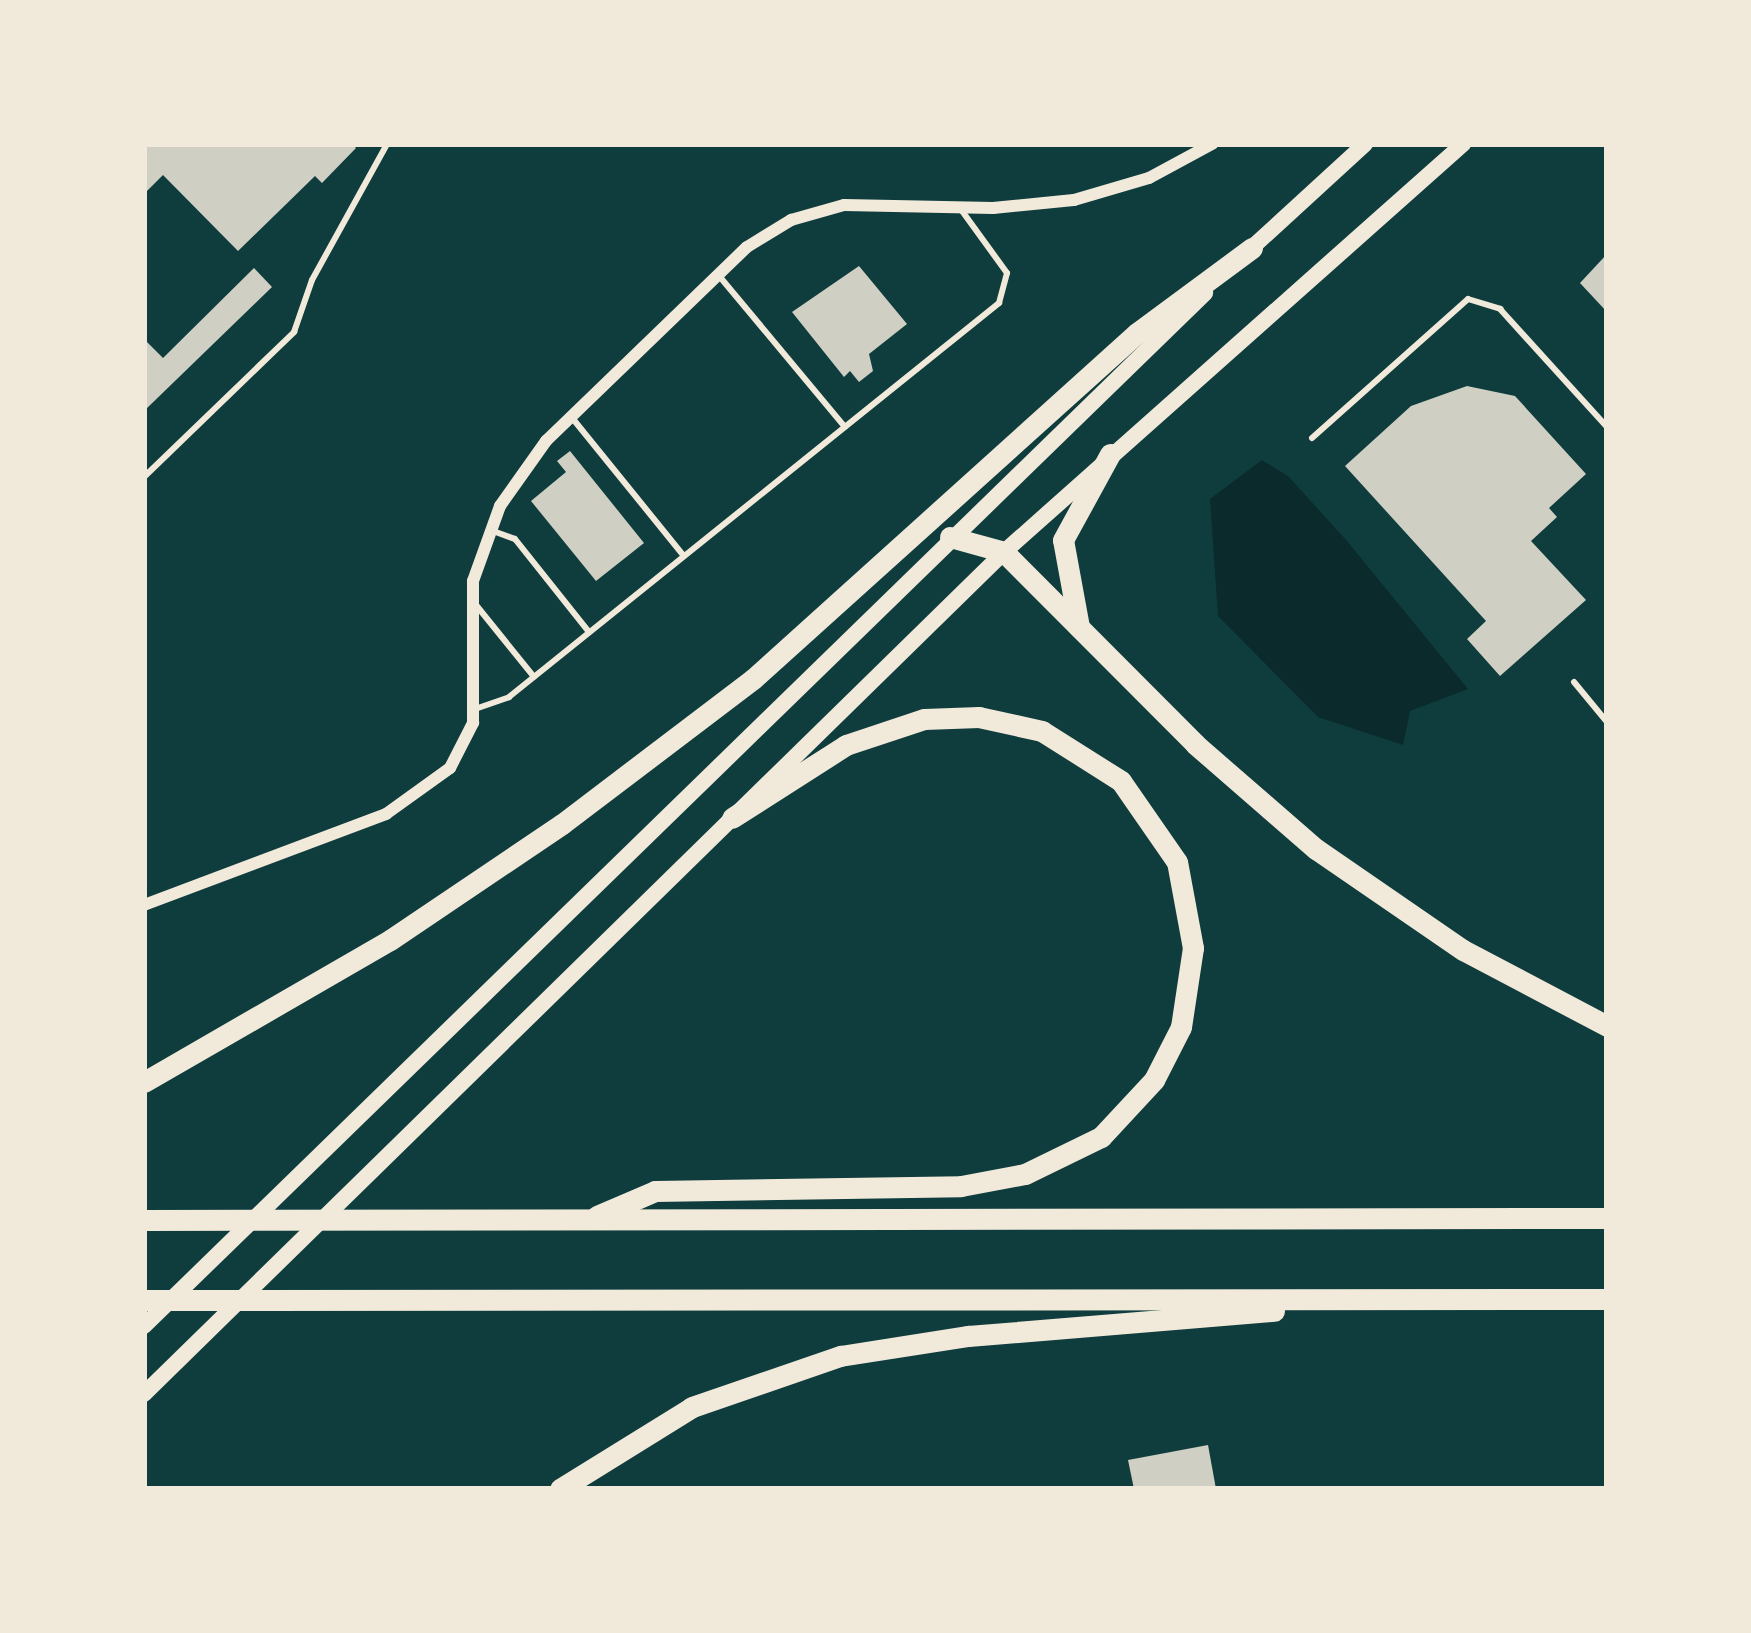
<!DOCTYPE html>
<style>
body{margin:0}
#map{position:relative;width:1751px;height:1633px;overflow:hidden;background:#0f3d3e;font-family:"DM Sans",sans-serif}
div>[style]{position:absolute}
.water>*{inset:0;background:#0a2a2b}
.building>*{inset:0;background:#cfcfc3}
.service>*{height:6px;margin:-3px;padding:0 3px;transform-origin:3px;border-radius:3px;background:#f1e9da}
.minor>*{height:12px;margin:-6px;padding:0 6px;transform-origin:6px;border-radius:6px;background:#f1e9da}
.secondary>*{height:16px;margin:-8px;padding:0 8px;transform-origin:8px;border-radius:8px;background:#f1e9da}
.motorway>*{height:21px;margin:-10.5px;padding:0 10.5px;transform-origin:10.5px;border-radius:10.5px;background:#f1e9da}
span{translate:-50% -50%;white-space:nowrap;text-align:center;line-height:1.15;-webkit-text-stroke:9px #f1e9da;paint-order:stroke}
.frame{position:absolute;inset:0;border:147px solid #f1e9da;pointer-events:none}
</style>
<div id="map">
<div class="water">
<i style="clip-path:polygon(1262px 460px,1288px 476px,1347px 541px,1468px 689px,1410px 711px,1403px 745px,1318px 717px,1218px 616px,1210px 499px)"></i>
</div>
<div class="building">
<i style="clip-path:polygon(144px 144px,352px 144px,356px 148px,322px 183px,315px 176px,238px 251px,163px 175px,144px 194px)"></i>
<i style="clip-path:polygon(1607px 254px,1607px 312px,1580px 283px)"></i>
<i style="clip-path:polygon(859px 266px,907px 324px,869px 354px,873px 371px,859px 382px,850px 371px,844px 377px,792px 312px)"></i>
<i style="clip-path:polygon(254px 268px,272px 287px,144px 411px,144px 339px,163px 358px)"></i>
<i style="clip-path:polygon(1467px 386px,1515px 396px,1586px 474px,1549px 508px,1557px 517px,1531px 541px,1586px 600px,1500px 676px,1467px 639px,1486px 621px,1345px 466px,1411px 406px)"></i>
<i style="clip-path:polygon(570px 451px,644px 543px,596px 581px,531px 501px,566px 472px,557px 461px)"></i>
<i style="clip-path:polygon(1208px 1445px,1216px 1489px,1134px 1489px,1128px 1460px)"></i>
</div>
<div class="service">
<i style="left:720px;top:277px;width:195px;rotate:50.2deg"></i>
<i style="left:573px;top:419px;width:176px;rotate:51deg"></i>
<i style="left:1312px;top:438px;width:209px;rotate:-41.7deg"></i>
<i style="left:1468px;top:299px;width:34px;rotate:17deg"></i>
<i style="left:1500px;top:309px;width:159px;rotate:47.8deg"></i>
<i style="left:144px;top:477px;width:209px;rotate:-44deg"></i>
<i style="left:294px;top:332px;width:55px;rotate:-70.9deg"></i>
<i style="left:312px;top:280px;width:155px;rotate:-61.1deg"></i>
<i style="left:493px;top:531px;width:23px;rotate:20deg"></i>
<i style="left:515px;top:539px;width:119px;rotate:51.5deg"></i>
<i style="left:476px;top:605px;width:92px;rotate:51.1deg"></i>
<i style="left:1574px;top:682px;width:52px;rotate:50.5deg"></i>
<i style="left:475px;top:709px;width:36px;rotate:-19deg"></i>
<i style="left:509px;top:697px;width:629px;rotate:-38.8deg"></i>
<i style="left:999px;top:303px;width:31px;rotate:-75deg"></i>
<i style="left:1007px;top:273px;width:80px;rotate:-125.9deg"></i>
</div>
<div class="minor">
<i style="left:144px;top:905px;width:259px;rotate:-20.6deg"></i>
<i style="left:386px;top:814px;width:79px;rotate:-35.7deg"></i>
<i style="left:450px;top:768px;width:51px;rotate:-62.9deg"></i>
<i style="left:473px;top:723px;width:142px;rotate:-90deg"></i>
<i style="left:473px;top:581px;width:80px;rotate:-70.2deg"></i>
<i style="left:500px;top:506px;width:80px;rotate:-54.7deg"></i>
<i style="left:546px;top:441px;width:279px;rotate:-44deg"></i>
<i style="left:747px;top:247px;width:52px;rotate:-31.5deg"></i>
<i style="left:791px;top:220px;width:55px;rotate:-15.8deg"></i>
<i style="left:844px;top:205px;width:149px;rotate:1.2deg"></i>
<i style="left:993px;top:208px;width:81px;rotate:-5.6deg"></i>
<i style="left:1074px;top:200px;width:78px;rotate:-16.3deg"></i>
<i style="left:1149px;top:178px;width:72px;rotate:-28.4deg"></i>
</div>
<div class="secondary">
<i style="left:1245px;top:254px;width:163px;rotate:-42.5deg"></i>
<i style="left:144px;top:1326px;width:1481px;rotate:-44.23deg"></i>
<i style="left:144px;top:1394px;width:1204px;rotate:-44.39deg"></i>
<i style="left:1004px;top:552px;width:614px;rotate:-41.63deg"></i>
</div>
<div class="motorway">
<i style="left:950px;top:537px;width:56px;rotate:15.5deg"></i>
<i style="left:1004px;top:552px;width:271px;rotate:45.1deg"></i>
<i style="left:1195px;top:744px;width:160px;rotate:41deg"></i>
<i style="left:1316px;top:849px;width:178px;rotate:34.5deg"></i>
<i style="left:1463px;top:950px;width:163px;rotate:27.8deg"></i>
<i style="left:1079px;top:627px;width:88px;rotate:-100.4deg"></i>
<i style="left:1063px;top:540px;width:98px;rotate:-61.3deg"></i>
<i style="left:144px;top:1082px;width:284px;rotate:-30deg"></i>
<i style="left:390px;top:940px;width:207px;rotate:-34deg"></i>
<i style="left:562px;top:824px;width:240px;rotate:-37.2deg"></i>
<i style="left:753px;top:679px;width:517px;rotate:-42.02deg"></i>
<i style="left:1137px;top:333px;width:143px;rotate:-36.5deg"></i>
<i style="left:597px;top:1216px;width:63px;rotate:-23.3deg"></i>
<i style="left:655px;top:1191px;width:306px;rotate:-0.9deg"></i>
<i style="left:961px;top:1186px;width:65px;rotate:-10.6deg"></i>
<i style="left:1025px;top:1174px;width:85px;rotate:-26deg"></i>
<i style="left:1101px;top:1137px;width:78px;rotate:-47.1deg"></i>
<i style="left:1154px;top:1080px;width:59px;rotate:-63deg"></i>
<i style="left:1181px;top:1027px;width:80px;rotate:-81.4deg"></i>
<i style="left:1193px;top:948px;width:87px;rotate:-100.5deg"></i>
<i style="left:1177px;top:862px;width:98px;rotate:-124.7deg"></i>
<i style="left:1121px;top:781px;width:93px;rotate:-147.7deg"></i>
<i style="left:1042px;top:731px;width:65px;rotate:-167.5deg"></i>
<i style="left:979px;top:717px;width:55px;rotate:177.9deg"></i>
<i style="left:924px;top:719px;width:82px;rotate:161.6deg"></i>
<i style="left:846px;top:745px;width:135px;rotate:147.4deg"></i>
<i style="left:144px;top:1220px;width:1463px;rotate:-0.08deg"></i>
<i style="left:144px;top:1300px;width:1463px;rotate:-0.04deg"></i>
<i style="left:560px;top:1489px;width:155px;rotate:-31.8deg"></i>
<i style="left:692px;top:1407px;width:157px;rotate:-19deg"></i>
<i style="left:840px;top:1356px;width:130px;rotate:-8.9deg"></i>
<i style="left:968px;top:1336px;width:307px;rotate:-4.7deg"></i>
</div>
<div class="frame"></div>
</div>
